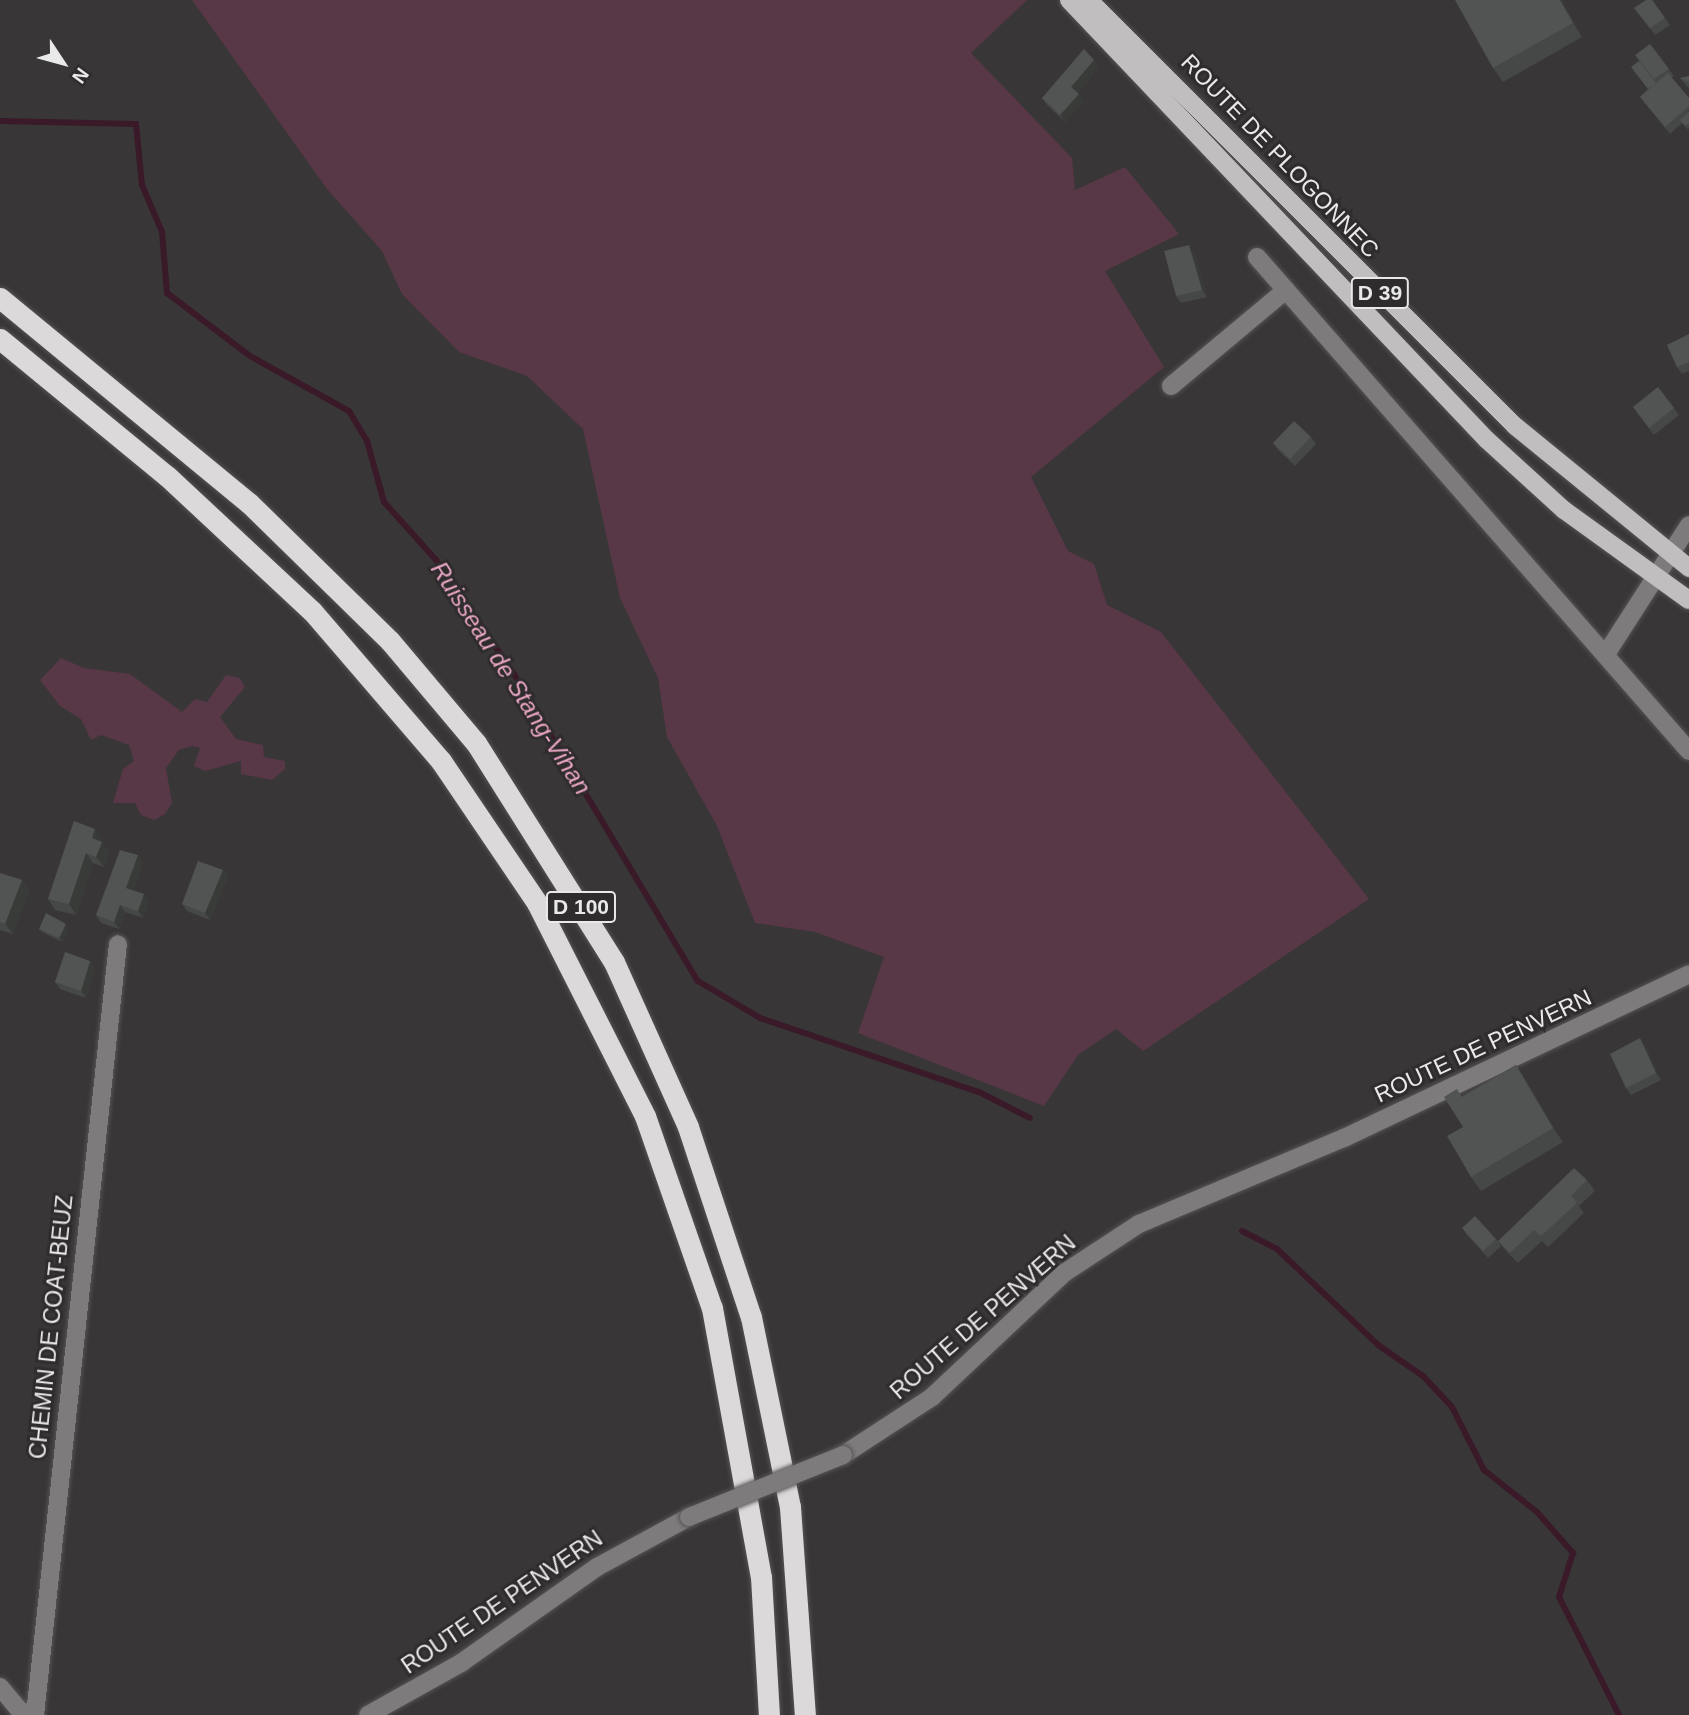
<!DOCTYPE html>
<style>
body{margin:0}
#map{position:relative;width:1689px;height:1715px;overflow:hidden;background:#393637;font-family:Arial,sans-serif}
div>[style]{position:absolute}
.green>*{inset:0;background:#583746}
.stream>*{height:6px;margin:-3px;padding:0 3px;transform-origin:3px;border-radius:3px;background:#3a1929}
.roads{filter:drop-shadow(0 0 2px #555353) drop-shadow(0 0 2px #555353)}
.minor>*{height:18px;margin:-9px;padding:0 9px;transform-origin:9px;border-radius:9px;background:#7d7b7c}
.major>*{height:18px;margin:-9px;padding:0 9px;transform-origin:9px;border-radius:9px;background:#c1bebf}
.highway>*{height:21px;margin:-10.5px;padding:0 10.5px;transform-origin:10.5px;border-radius:10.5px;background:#dcd9da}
.bridges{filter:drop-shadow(0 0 2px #555353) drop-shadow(0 0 2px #555353)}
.minor-bridge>*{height:18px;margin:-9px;padding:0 9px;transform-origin:9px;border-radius:9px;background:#7d7b7c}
.wall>*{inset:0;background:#464847}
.shaded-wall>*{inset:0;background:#393b39}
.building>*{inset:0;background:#515452}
span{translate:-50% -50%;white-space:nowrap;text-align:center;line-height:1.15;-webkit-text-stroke:6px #2f2c2d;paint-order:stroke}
.shield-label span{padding:2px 5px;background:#2f2c2d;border:2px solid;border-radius:5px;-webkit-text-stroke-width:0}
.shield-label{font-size:21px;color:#eae9e9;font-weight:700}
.street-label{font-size:23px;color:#eae9e9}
.water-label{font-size:24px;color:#eaa7c5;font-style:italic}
.north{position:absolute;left:28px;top:28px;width:70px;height:70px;-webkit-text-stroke:5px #2f2c2d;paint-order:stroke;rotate:126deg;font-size:19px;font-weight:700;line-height:28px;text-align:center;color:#eae9e9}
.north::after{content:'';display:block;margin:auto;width:24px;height:32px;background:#eae9e9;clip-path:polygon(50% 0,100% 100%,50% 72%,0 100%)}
</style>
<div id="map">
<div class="green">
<i style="clip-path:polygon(192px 0,1027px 0,971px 53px,1072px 158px,1075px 190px,1125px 167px,1179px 234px,1105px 271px,1164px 367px,1031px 477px,1068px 551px,1094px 564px,1107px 605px,1161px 632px,1369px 899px,1143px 1051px,1116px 1029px,1078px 1055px,1044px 1106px,858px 1033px,884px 957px,815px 932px,755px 923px,717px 826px,667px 737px,658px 678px,620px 598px,583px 429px,527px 376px,459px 352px,402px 294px,382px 251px,327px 189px)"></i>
<i style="clip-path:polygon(61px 658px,84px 668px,130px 674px,182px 712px,195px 699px,207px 702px,226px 675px,240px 678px,245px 687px,220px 717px,236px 739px,263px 745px,264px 757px,285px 761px,285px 769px,272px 780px,241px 774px,241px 761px,205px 771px,194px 766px,200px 748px,192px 746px,179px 750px,166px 768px,172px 803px,165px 814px,154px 820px,141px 815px,135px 803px,113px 803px,123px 769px,134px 761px,129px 745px,101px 735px,91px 740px,81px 719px,60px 706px,40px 680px)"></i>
</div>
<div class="stream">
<i style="left:0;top:121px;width:136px;rotate:1.3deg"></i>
<i style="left:136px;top:124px;width:61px;rotate:84.4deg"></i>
<i style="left:142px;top:185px;width:51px;rotate:66.9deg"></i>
<i style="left:162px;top:232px;width:61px;rotate:85.3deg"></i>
<i style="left:167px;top:293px;width:104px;rotate:37.2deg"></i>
<i style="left:250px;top:356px;width:113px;rotate:29.1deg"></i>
<i style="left:349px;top:411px;width:35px;rotate:59deg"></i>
<i style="left:367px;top:441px;width:63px;rotate:74.4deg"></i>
<i style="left:384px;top:502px;width:78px;rotate:48.1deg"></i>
<i style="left:436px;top:560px;width:138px;rotate:55.6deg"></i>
<i style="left:514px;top:674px;width:358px;rotate:59.1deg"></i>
<i style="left:698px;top:981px;width:72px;rotate:30.8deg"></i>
<i style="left:760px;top:1018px;width:231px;rotate:18.7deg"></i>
<i style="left:979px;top:1092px;width:57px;rotate:27deg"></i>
<i style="left:1242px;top:1231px;width:39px;rotate:27deg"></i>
<i style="left:1277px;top:1249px;width:139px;rotate:43.5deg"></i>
<i style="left:1378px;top:1345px;width:55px;rotate:34.6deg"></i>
<i style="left:1423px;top:1376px;width:42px;rotate:46.9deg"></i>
<i style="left:1452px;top:1407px;width:71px;rotate:63.1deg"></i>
<i style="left:1484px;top:1470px;width:68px;rotate:38.4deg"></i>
<i style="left:1537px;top:1512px;width:55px;rotate:48.7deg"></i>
<i style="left:1573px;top:1553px;width:46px;rotate:107.7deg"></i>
<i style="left:1559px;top:1597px;width:132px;rotate:63deg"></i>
</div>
<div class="roads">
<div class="minor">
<i style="left:1257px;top:257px;width:656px;rotate:48.83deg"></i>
<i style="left:1171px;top:386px;width:150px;rotate:-39.9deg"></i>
<i style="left:1606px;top:654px;width:153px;rotate:-57.2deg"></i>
<i style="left:843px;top:1455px;width:106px;rotate:-33.1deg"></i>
<i style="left:932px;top:1397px;width:181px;rotate:-43.2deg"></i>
<i style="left:1064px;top:1273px;width:90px;rotate:-33.2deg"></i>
<i style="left:1139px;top:1224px;width:222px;rotate:-22.8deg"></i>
<i style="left:1344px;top:1138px;width:382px;rotate:-25.4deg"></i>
<i style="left:0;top:1687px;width:31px;rotate:50deg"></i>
<i style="left:20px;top:1711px;width:16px;rotate:15deg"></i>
<i style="left:35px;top:1715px;width:775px;rotate:-83.86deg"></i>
<i style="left:368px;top:1715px;width:107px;rotate:-29.2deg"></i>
<i style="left:461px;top:1663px;width:166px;rotate:-35.2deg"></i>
<i style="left:597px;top:1567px;width:105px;rotate:-28.5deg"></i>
</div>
<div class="major">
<i style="left:1069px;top:0;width:607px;rotate:46.47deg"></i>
<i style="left:1487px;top:440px;width:104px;rotate:42.3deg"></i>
<i style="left:1564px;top:510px;width:154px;rotate:35.8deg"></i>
<i style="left:1089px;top:0;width:602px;rotate:45deg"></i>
<i style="left:1515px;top:426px;width:225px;rotate:39.2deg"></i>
</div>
<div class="highway">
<i style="left:0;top:298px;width:323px;rotate:39.5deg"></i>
<i style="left:249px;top:503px;width:197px;rotate:44.4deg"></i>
<i style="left:390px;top:641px;width:133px;rotate:49.9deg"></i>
<i style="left:476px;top:743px;width:259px;rotate:57.8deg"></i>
<i style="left:614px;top:962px;width:181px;rotate:65.8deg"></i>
<i style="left:688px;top:1127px;width:200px;rotate:71.7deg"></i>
<i style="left:751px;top:1317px;width:194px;rotate:78.4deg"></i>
<i style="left:790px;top:1507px;width:209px;rotate:85.9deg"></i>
<i style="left:0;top:339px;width:216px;rotate:39.4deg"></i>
<i style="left:167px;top:476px;width:198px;rotate:43deg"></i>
<i style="left:312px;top:611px;width:198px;rotate:49.3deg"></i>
<i style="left:441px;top:761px;width:171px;rotate:55.9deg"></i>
<i style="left:537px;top:903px;width:239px;rotate:63.1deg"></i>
<i style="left:645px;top:1116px;width:203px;rotate:70.8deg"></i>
<i style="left:712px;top:1308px;width:273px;rotate:79.7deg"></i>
<i style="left:761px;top:1577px;width:138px;rotate:86.7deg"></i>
</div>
</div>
<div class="bridges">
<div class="minor-bridge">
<i style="left:689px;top:1517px;width:166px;rotate:-21.9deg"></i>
</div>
</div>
<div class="wall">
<i style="clip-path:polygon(1562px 0,1582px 37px,1503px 82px,1493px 68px)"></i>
<i style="clip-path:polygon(1652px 0,1670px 25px,1655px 35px,1634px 8px)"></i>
<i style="clip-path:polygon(1650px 44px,1674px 76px,1671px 77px,1689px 98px,1689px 128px,1688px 130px,1682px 123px,1670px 134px,1640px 97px,1648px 89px,1639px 61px)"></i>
<i style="clip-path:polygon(1094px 60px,1099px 67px,1077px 93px,1084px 101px,1065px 122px,1047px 105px,1042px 98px)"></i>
<i style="clip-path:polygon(1689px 76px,1689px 89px,1680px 78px)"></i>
<i style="clip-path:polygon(1194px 252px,1207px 297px,1181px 303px,1176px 296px)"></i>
<i style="clip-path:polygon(1689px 334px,1689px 371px,1682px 374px,1677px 367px)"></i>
<i style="clip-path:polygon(1658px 387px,1679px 415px,1654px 435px,1633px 407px)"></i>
<i style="clip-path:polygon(1311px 437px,1316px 444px,1295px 466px,1278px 450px,1273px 443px)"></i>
<i style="clip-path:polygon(74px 821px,102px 839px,101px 841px,109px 852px,104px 867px,93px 863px,76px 915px,55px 910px,48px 899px)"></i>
<i style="clip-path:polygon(138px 855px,143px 862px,133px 890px,149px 901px,143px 918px,125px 912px,119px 929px,101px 923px,96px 915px)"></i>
<i style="clip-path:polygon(223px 870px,228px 877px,210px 920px,187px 911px,182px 904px)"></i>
<i style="clip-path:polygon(0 873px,22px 880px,29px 891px,13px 934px,0 930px)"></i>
<i style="clip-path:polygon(68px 928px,62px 942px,42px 932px,39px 929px)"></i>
<i style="clip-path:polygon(90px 961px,95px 968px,86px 998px,60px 989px,55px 982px)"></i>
<i style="clip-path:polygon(1645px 1045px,1661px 1080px,1631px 1095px,1626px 1088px)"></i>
<i style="clip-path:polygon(1516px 1065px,1525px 1079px,1563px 1142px,1481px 1191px,1471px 1177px,1463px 1127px,1462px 1096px)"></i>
<i style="clip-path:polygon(1587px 1180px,1595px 1191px,1579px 1206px,1584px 1213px,1548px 1247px,1542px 1241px,1518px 1263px,1506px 1251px,1498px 1241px)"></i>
<i style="clip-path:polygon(1462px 1228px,1496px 1239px,1501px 1246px,1488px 1258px,1467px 1235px)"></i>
</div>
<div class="shaded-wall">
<i style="clip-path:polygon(1560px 0,1562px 0,1582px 37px,1573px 23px)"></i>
<i style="clip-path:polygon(1094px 60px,1099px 67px,1076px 94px,1071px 87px)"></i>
<i style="clip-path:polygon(1079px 94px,1084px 101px,1065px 122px,1060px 115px)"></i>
<i style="clip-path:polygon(1189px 245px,1194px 252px,1207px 297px,1202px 290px)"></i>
<i style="clip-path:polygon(95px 829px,102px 839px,99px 848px,92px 838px)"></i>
<i style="clip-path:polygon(102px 842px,109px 852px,104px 867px,96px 857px)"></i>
<i style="clip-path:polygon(86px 853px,93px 863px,76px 915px,69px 904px)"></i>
<i style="clip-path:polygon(138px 855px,143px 862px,131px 895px,126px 888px)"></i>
<i style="clip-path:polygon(223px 870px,228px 877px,210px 920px,205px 913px)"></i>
<i style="clip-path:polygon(22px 880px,29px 891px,13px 934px,5px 924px)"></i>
<i style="clip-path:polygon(144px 894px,149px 901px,143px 918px,138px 911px)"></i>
<i style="clip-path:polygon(120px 905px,125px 912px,119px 929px,114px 922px)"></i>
<i style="clip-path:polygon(66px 924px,68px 928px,62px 942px,59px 938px)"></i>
<i style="clip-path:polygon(90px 961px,95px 968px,86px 998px,81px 991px)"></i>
<i style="clip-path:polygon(1640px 1038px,1645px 1045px,1661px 1080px,1656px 1073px)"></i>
<i style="clip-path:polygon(1516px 1065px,1525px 1079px,1563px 1142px,1553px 1128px)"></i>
</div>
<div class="building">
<i style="clip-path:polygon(1455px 0,1560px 0,1573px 23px,1493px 68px)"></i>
<i style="clip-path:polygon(1646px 0,1652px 0,1665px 18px,1650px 28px,1634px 8px)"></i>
<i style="clip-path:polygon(1650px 44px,1669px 69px,1654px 79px,1635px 55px)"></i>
<i style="clip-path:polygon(1084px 49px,1094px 60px,1071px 87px,1079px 94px,1060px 115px,1042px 98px)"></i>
<i style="clip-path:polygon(1639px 61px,1656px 83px,1648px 89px,1631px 67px)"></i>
<i style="clip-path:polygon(1668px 73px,1689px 98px,1689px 106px,1665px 127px,1640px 97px)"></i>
<i style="clip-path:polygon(1689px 76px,1689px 82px,1680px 78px)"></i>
<i style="clip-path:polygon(1689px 112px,1689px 123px,1685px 126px,1680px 120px)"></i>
<i style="clip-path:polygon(1189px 245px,1202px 290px,1176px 296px,1164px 251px)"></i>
<i style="clip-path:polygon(1689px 334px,1689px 362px,1677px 367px,1667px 345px)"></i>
<i style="clip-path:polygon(1658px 387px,1674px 408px,1649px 428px,1633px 407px)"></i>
<i style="clip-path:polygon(1294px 421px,1311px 437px,1290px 459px,1273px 443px)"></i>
<i style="clip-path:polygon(74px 821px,95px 829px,92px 838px,102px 842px,96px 857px,86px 853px,69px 904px,48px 899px)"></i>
<i style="clip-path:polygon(120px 850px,138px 855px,126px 888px,144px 894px,138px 911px,120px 905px,114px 922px,96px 915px)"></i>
<i style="clip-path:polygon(198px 861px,223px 870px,205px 913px,182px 904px)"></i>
<i style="clip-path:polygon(0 873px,22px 880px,5px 924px,0 922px)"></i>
<i style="clip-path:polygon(46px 913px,66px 924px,59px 938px,39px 929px)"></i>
<i style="clip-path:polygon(65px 952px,90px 961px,81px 991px,55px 982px)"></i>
<i style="clip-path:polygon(1640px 1038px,1656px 1073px,1626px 1088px,1610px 1054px)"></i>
<i style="clip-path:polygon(1516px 1065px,1553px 1128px,1471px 1177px,1447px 1136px,1463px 1127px,1444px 1097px,1457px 1089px,1462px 1097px)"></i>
<i style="clip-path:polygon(1574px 1168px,1587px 1180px,1571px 1196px,1577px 1203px,1541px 1236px,1534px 1230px,1510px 1253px,1498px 1241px)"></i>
<i style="clip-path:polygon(1475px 1216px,1496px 1239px,1483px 1251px,1462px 1228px)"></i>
</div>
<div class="shield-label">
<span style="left:1380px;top:293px">D 39</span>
<span style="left:581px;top:907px">D 100</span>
</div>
<div class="street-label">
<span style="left:1280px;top:156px;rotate:46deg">ROUTE DE PLOGONNEC</span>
<span style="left:1483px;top:1046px;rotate:-25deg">ROUTE DE PENVERN</span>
<span style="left:983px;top:1317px;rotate:-41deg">ROUTE DE PENVERN</span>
<span style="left:51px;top:1327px;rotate:-84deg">CHEMIN DE COAT-BEUZ</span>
<span style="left:502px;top:1602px;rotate:-34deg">ROUTE DE PENVERN</span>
</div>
<div class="water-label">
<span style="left:511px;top:678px;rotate:57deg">Ruisseau de Stang-Vihan</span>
</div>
<div class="north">N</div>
</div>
